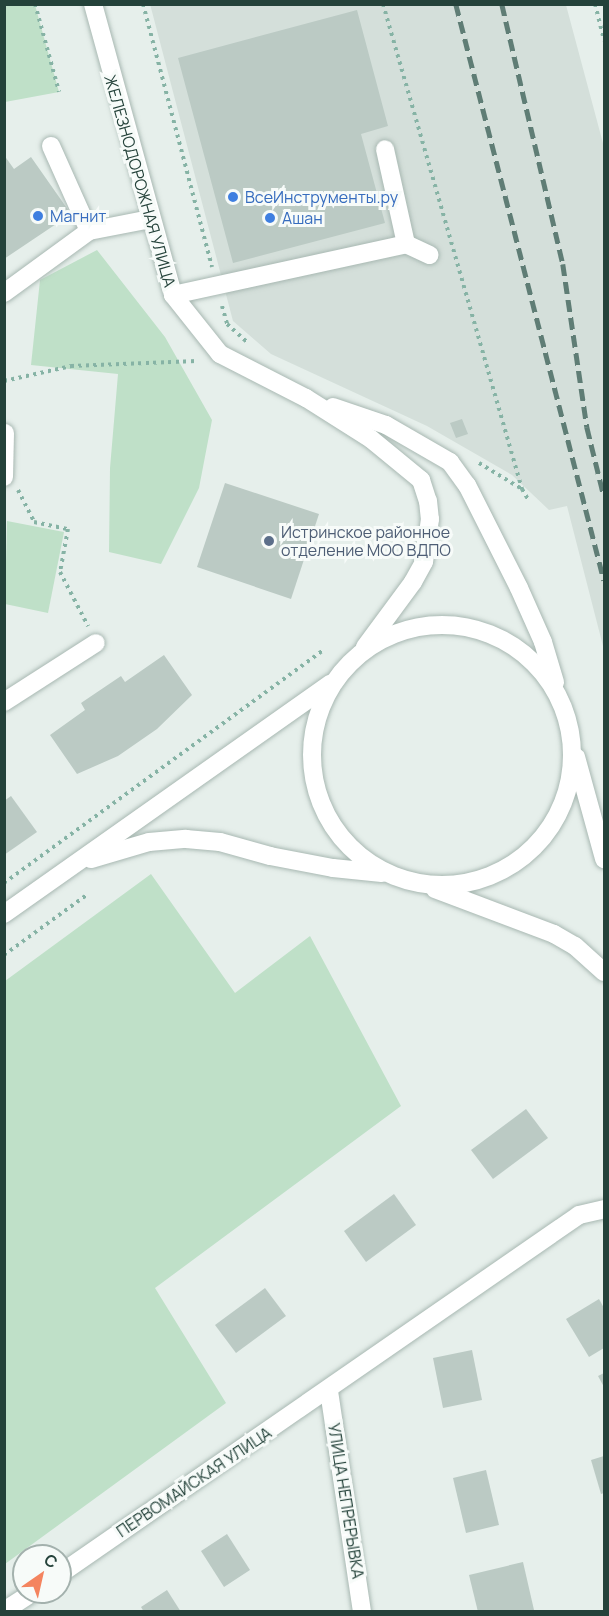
<!DOCTYPE html>
<meta charset="utf-8">
<style>
body{margin:0}
#map{position:relative;width:609px;height:1616px;overflow:hidden;background:#e6efeb;font-family:Manrope,sans-serif}
div>[style]{position:absolute}
.built>*{inset:0;background:#d4dfda}
.green>*{inset:0;background:#bfe0c8}
.building>*{inset:0;background:#bbcac4}
.path>*{height:4px;margin-top:-2px;transform-origin:0;background:repeating-linear-gradient(90deg,#86b3a5 0 3px,transparent 0 7.5px)}
.roads{filter:drop-shadow(0 0 2px #a8b8b2) drop-shadow(0 0 2px #a8b8b2)}
.minor>*{height:18px;margin:-9px;padding:0 9px;transform-origin:9px;border-radius:9px;background:#fff}
.minor>.ring{margin:-9px;padding:0;box-sizing:content-box;background:none;border:18px solid #fff;border-radius:50%}
.rail>*{height:4.5px;margin-top:-2.25px;transform-origin:0;background:repeating-linear-gradient(90deg,#5f7d75 0 12px,transparent 0 18px)}
.dots>*{width:16px;height:16px;translate:-50% -50%;box-sizing:border-box;border:3px solid #f7fbf9;border-radius:50%}
span{translate:-50% -50%;white-space:nowrap;text-align:center;line-height:1.15;-webkit-text-stroke:6px #f7fbf9;paint-order:stroke}
.street-label{font-size:16px;color:#24423a}
.shop-label{font-size:16px;color:#366cbe}
.left{translate:0 -50%;text-align:left}
.service-label{font-size:16px;color:#4e5e75}
.frame{position:absolute;inset:0;border:6px solid #24423a;pointer-events:none}
.north{position:absolute;left:12px;top:1544px;width:60px;height:60px;box-sizing:border-box;background:#f7fbf9;border:2px solid #a3b1ad;border-radius:50%;rotate:34deg;font-size:16px;font-weight:700;line-height:24px;text-align:center;color:#24423a}
.north::after{content:'';display:block;margin:auto;width:21px;height:27px;background:#f4845f;clip-path:polygon(50% 0,100% 100%,50% 72%,0 100%)}
</style>
<div id="map">
<div class="built">
<i style="clip-path:polygon(150px 4px,566px 5px,604px 147px,604px 650px,567px 506px,549px 510px,512px 475px,427px 426px,271px 354px,233px 321px)"></i>
</div>
<div class="green">
<i style="clip-path:polygon(5px 4px,35px 5px,59px 92px,5px 102px)"></i>
<i style="clip-path:polygon(97px 250px,165px 337px,212px 420px,199px 488px,161px 564px,109px 552px,110px 468px,118px 374px,31px 365px,40px 280px)"></i>
<i style="clip-path:polygon(7px 521px,64px 532px,48px 613px,5px 604px)"></i>
<i style="clip-path:polygon(151px 874px,235px 993px,310px 936px,401px 1106px,155px 1288px,226px 1403px,5px 1564px,5px 981px)"></i>
</div>
<div class="building">
<i style="clip-path:polygon(357px 10px,388px 126px,361px 134px,385px 223px,233px 263px,178px 58px)"></i>
<i style="clip-path:polygon(4px 155px,14px 169px,31px 157px,71px 214px,4px 259px)"></i>
<i style="clip-path:polygon(462px 419px,468px 434px,456px 438px,450px 423px)"></i>
<i style="clip-path:polygon(225px 483px,319px 514px,291px 599px,197px 567px)"></i>
<i style="clip-path:polygon(164px 655px,192px 695px,157px 729px,118px 756px,77px 774px,50px 735px,85px 710px,81px 703px,121px 676px,125px 682px)"></i>
<i style="clip-path:polygon(11px 796px,37px 832px,4px 855px,4px 801px)"></i>
<i style="clip-path:polygon(526px 1109px,548px 1138px,493px 1179px,471px 1150px)"></i>
<i style="clip-path:polygon(394px 1194px,416px 1225px,366px 1262px,344px 1231px)"></i>
<i style="clip-path:polygon(265px 1288px,286px 1316px,236px 1353px,215px 1325px)"></i>
<i style="clip-path:polygon(599px 1299px,604px 1308px,604px 1348px,589px 1357px,566px 1319px)"></i>
<i style="clip-path:polygon(472px 1350px,482px 1400px,443px 1408px,433px 1358px)"></i>
<i style="clip-path:polygon(604px 1373px,604px 1387px,598px 1376px)"></i>
<i style="clip-path:polygon(604px 1456px,604px 1493px,601px 1494px,591px 1460px)"></i>
<i style="clip-path:polygon(486px 1470px,499px 1525px,466px 1533px,453px 1478px)"></i>
<i style="clip-path:polygon(227px 1534px,250px 1570px,224px 1587px,201px 1551px)"></i>
<i style="clip-path:polygon(523px 1562px,534px 1610px,478px 1612px,469px 1575px)"></i>
<i style="clip-path:polygon(167px 1590px,181px 1612px,144px 1612px,141px 1607px)"></i>
</div>
<div class="path">
<i style="left:35px;top:4px;width:91px;rotate:74.7deg"></i>
<i style="left:143px;top:4px;width:272px;rotate:75.3deg"></i>
<i style="left:383px;top:4px;width:505px;rotate:74.01deg"></i>
<i style="left:522px;top:489px;width:14px;rotate:60deg"></i>
<i style="left:595px;top:4px;width:38px;rotate:76deg"></i>
<i style="left:222px;top:306px;width:19px;rotate:74deg"></i>
<i style="left:227px;top:324px;width:28px;rotate:42deg"></i>
<i style="left:4px;top:381px;width:69px;rotate:-12.6deg"></i>
<i style="left:71px;top:366px;width:126px;rotate:-2.3deg"></i>
<i style="left:479px;top:463px;width:50px;rotate:31.2deg"></i>
<i style="left:18px;top:490px;width:36px;rotate:63deg"></i>
<i style="left:34px;top:522px;width:35px;rotate:12deg"></i>
<i style="left:68px;top:529px;width:44px;rotate:100.5deg"></i>
<i style="left:60px;top:572px;width:61px;rotate:62.6deg"></i>
<i style="left:4px;top:883px;width:396px;rotate:-36.1deg"></i>
<i style="left:4px;top:955px;width:104px;rotate:-36deg"></i>
</div>
<div class="roads">
<div class="minor">
<i style="left:93px;top:4px;width:302px;rotate:74.6deg"></i>
<i style="left:173px;top:295px;width:75px;rotate:51.5deg"></i>
<i style="left:220px;top:354px;width:97px;rotate:27.1deg"></i>
<i style="left:306px;top:398px;width:77px;rotate:32.2deg"></i>
<i style="left:371px;top:439px;width:65px;rotate:39.4deg"></i>
<i style="left:421px;top:480px;width:22px;rotate:72deg"></i>
<i style="left:428px;top:501px;width:18px;rotate:84deg"></i>
<i style="left:430px;top:519px;width:43px;rotate:97.9deg"></i>
<i style="left:424px;top:562px;width:23px;rotate:119deg"></i>
<i style="left:413px;top:582px;width:81px;rotate:126.4deg"></i>
<i style="left:51px;top:146px;width:93px;rotate:65.9deg"></i>
<i style="left:406px;top:244px;width:26px;rotate:25deg"></i>
<i style="left:4px;top:293px;width:105px;rotate:-36.1deg"></i>
<i style="left:89px;top:231px;width:62px;rotate:-11.1deg"></i>
<i style="left:173px;top:295px;width:239px;rotate:-12.3deg"></i>
<i style="left:406px;top:244px;width:97px;rotate:-102.5deg"></i>
<i style="left:333px;top:407px;width:56px;rotate:18.8deg"></i>
<i style="left:386px;top:425px;width:74px;rotate:30deg"></i>
<i style="left:450px;top:462px;width:29px;rotate:54deg"></i>
<i style="left:467px;top:485px;width:115px;rotate:63.2deg"></i>
<i style="left:519px;top:588px;width:59px;rotate:66deg"></i>
<i style="left:543px;top:642px;width:42px;rotate:73.3deg"></i>
<i style="left:4px;top:477px;width:44px;rotate:-88.7deg"></i>
<i class="ring" style="left:312px;top:625px;width:242px;height:242px"></i>
<i style="left:4px;top:702px;width:109px;rotate:-32.7deg"></i>
<i style="left:576px;top:757px;width:106px;rotate:74.6deg"></i>
<i style="left:91px;top:859px;width:60px;rotate:-16.3deg"></i>
<i style="left:149px;top:842px;width:37px;rotate:-5deg"></i>
<i style="left:186px;top:839px;width:34px;rotate:5deg"></i>
<i style="left:220px;top:842px;width:52px;rotate:15.6deg"></i>
<i style="left:270px;top:856px;width:64px;rotate:10.8deg"></i>
<i style="left:333px;top:868px;width:49px;rotate:5.8deg"></i>
<i style="left:435px;top:889px;width:127px;rotate:20.7deg"></i>
<i style="left:554px;top:934px;width:24px;rotate:30deg"></i>
<i style="left:575px;top:946px;width:39px;rotate:42deg"></i>
<i style="left:4px;top:914px;width:400px;rotate:-35.2deg"></i>
<i style="left:329px;top:1391px;width:223px;rotate:81.5deg"></i>
<i style="left:60px;top:1574px;width:631px;rotate:-34.67deg"></i>
<i style="left:579px;top:1215px;width:26px;rotate:-13deg"></i>
<i style="left:4px;top:1611px;width:35px;rotate:-33deg"></i>
</div>
</div>
<div class="rail">
<i style="left:456px;top:4px;width:595px;rotate:75.59deg"></i>
<i style="left:502px;top:4px;width:267px;rotate:76.8deg"></i>
<i style="left:563px;top:264px;width:165px;rotate:81.6deg"></i>
<i style="left:587px;top:427px;width:71px;rotate:76.2deg"></i>
</div>
<div class="dots">
<i style="left:233px;top:197px;background:#3f7fe0"></i>
<i style="left:38px;top:216px;background:#3f7fe0"></i>
<i style="left:270px;top:218px;background:#3f7fe0"></i>
<i style="left:269px;top:541px;background:#5c6f8a"></i>
</div>
<div class="street-label">
<span style="left:140px;top:181px;rotate:74deg">ЖЕЛЕЗНОДОРОЖНАЯ УЛИЦА</span>
<span style="left:194px;top:1482px;rotate:-34deg">ПЕРВОМАЙСКАЯ УЛИЦА</span>
<span style="left:346px;top:1501px;rotate:81deg">УЛИЦА НЕПРЕРЫВКА</span>
</div>
<div class="shop-label">
<span class="left" style="left:245px;top:197px">ВсеИнструменты.ру</span>
<span class="left" style="left:50px;top:216px">Магнит</span>
<span class="left" style="left:282px;top:218px">Ашан</span>
</div>
<div class="service-label">
<span class="left" style="left:281px;top:541px">Истринское районное<br>отделение МОО ВДПО</span>
</div>
<div class="frame"></div>
<div class="north">С</div>
</div>
